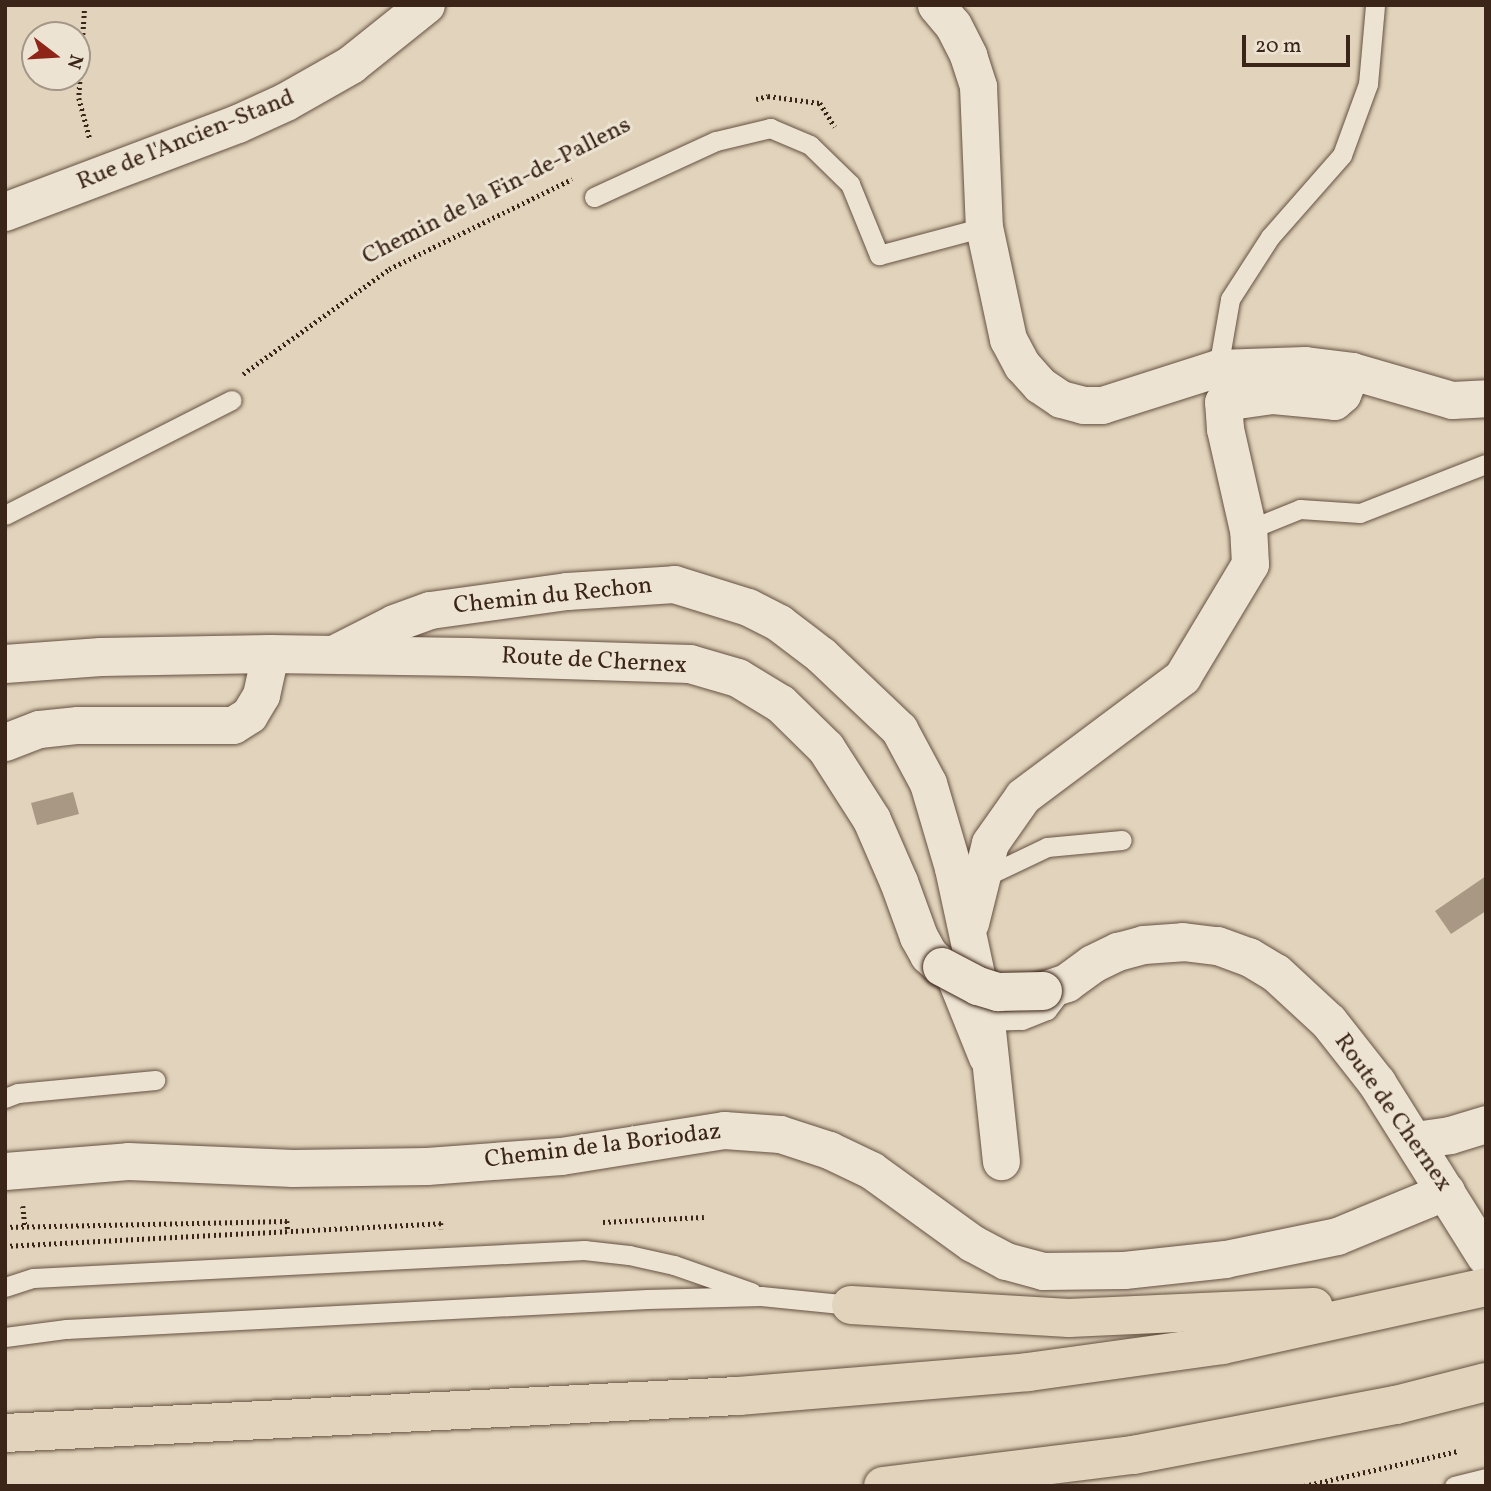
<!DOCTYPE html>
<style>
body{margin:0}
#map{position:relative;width:1491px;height:1491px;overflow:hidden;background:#e2d4bc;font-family:Vollkorn,serif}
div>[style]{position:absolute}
.water>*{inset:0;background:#a99884}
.path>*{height:4.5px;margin-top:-2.25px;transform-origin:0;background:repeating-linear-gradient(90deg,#3b2518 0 2px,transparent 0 5.5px)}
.roads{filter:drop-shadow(0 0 2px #655141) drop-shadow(0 0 2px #655141)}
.lane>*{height:19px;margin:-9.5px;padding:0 9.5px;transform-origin:9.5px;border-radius:9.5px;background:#ece3d3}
.street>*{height:37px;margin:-18.5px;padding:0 18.5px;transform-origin:18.5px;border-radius:18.5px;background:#ece3d3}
.secondary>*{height:38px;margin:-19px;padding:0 19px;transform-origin:19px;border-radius:19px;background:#ece3d3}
.highway>*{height:38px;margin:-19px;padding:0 19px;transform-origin:19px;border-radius:19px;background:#e2d4bc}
.bridges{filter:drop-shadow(0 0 2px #3b2518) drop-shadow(0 0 2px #3b2518)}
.secondary-bridge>*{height:38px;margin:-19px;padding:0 19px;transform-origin:19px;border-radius:19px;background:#ece3d3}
span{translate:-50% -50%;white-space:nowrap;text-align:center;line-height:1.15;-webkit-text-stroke:6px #ece3d3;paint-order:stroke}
.street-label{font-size:24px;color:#3b2518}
.frame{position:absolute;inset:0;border:7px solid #3b2518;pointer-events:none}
.north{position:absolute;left:21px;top:21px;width:70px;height:70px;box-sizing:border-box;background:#ece3d3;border:2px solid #a59788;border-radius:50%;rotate:107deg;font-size:19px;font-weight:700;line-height:28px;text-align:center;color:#3b2518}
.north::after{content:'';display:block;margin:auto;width:24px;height:32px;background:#8f2418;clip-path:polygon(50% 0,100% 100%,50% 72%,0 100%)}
.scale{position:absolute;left:1242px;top:35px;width:108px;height:32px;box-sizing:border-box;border:4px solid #3b2518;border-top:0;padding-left:9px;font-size:21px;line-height:24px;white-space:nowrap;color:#3b2518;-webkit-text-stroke:5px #ece3d3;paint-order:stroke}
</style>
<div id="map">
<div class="water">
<i style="clip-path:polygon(73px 792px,79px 814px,37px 825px,31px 803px)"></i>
<i style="clip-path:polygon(1486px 876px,1486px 911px,1451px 934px,1435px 911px)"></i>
</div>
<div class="path">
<i style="left:85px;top:5px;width:93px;rotate:93.7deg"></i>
<i style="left:79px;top:98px;width:42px;rotate:75deg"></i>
<i style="left:756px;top:99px;width:12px;rotate:-14deg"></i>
<i style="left:768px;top:96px;width:52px;rotate:7.7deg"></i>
<i style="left:820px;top:103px;width:28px;rotate:58deg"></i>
<i style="left:243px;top:374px;width:180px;rotate:-35.7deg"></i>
<i style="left:389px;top:269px;width:204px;rotate:-26.2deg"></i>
<i style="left:23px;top:1206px;width:20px;rotate:84deg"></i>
<i style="left:603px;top:1222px;width:101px;rotate:-2.8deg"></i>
<i style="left:5px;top:1227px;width:282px;rotate:-1.2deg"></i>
<i style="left:287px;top:1221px;width:11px;rotate:85deg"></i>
<i style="left:5px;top:1246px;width:437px;rotate:-3deg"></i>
<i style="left:441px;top:1223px;width:6px;rotate:90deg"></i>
<i style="left:1304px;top:1486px;width:158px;rotate:-12.8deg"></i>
</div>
<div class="roads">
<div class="lane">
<i style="left:594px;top:197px;width:134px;rotate:-24.7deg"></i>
<i style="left:716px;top:141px;width:56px;rotate:-13.5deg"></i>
<i style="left:770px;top:128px;width:43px;rotate:23deg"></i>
<i style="left:810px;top:145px;width:56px;rotate:44.3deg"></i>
<i style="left:850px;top:184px;width:77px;rotate:67.8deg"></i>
<i style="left:879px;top:255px;width:109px;rotate:-14.9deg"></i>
<i style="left:1218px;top:368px;width:70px;rotate:-80.1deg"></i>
<i style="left:1230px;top:299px;width:74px;rotate:-57.2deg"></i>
<i style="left:1270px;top:237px;width:109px;rotate:-48.7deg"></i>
<i style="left:1342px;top:155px;width:76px;rotate:-69.9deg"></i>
<i style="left:1368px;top:84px;width:79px;rotate:-84.9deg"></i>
<i style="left:5px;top:515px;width:254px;rotate:-26.9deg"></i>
<i style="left:1248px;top:530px;width:56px;rotate:-22deg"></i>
<i style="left:1300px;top:509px;width:60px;rotate:3.8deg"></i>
<i style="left:1360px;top:513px;width:135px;rotate:-21.3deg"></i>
<i style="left:980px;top:879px;width:74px;rotate:-25.5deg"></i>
<i style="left:1047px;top:847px;width:75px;rotate:-5.3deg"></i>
<i style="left:942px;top:969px;width:99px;rotate:68.1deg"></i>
<i style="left:986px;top:1021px;width:36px;rotate:-2deg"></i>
<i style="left:1022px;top:1020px;width:27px;rotate:-22deg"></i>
<i style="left:1047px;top:1010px;width:25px;rotate:-53deg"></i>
<i style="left:5px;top:1098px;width:14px;rotate:-21deg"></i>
<i style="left:18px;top:1093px;width:138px;rotate:-5.4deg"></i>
<i style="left:5px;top:1287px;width:29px;rotate:-18deg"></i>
<i style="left:33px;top:1278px;width:552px;rotate:-2.91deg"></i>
<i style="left:584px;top:1250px;width:45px;rotate:6.3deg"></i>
<i style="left:629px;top:1255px;width:46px;rotate:12.5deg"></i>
<i style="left:674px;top:1265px;width:82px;rotate:19.3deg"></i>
<i style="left:5px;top:1337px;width:62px;rotate:-7.5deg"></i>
<i style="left:66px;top:1329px;width:582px;rotate:-2.96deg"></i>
<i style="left:647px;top:1299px;width:114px;rotate:-1.5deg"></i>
<i style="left:761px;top:1296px;width:90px;rotate:5.7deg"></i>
<i style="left:1454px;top:1486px;width:33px;rotate:-14deg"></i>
</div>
<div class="street">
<i style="left:936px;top:5px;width:26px;rotate:50deg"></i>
<i style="left:953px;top:25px;width:34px;rotate:63deg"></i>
<i style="left:968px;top:55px;width:33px;rotate:72deg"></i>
<i style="left:978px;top:86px;width:141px;rotate:87.6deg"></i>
<i style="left:984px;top:227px;width:115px;rotate:77.9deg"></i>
<i style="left:1008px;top:339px;width:30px;rotate:62deg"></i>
<i style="left:1022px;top:365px;width:27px;rotate:48deg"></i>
<i style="left:1040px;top:385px;width:25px;rotate:34deg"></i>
<i style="left:1061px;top:399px;width:23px;rotate:15deg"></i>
<i style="left:1083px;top:405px;width:19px"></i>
<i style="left:1102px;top:405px;width:122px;rotate:-17.7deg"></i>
<i style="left:1218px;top:368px;width:87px;rotate:-2deg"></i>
<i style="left:1305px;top:365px;width:47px;rotate:7.3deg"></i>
<i style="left:1352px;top:371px;width:104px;rotate:16.2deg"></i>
<i style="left:1452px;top:400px;width:34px;rotate:-3deg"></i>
<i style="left:333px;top:654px;width:68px;rotate:-26.9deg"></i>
<i style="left:394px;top:623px;width:38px;rotate:-20deg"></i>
<i style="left:430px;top:610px;width:138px;rotate:-7.9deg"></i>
<i style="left:567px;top:591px;width:107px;rotate:-3.7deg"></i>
<i style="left:674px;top:584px;width:77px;rotate:17.3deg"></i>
<i style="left:748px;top:607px;width:35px;rotate:27deg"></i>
<i style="left:779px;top:623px;width:53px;rotate:37.3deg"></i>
<i style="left:821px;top:655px;width:108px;rotate:43.5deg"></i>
<i style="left:899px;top:729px;width:61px;rotate:61.8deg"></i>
<i style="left:928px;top:783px;width:89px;rotate:73.6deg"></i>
<i style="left:953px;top:868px;width:157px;rotate:77.8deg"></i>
<i style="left:986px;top:1021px;width:141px;rotate:83.9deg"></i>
<i style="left:5px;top:742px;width:36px;rotate:-21deg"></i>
<i style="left:39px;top:729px;width:39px;rotate:-6deg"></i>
<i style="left:78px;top:725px;width:155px"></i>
<i style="left:233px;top:725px;width:19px;rotate:-32deg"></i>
<i style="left:249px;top:715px;width:23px;rotate:-59deg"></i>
<i style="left:261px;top:695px;width:42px;rotate:-77.6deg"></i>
<i style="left:970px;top:923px;width:82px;rotate:-76deg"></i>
<i style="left:990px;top:843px;width:57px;rotate:-54.9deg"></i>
<i style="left:1023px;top:796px;width:199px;rotate:-36.8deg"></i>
<i style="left:1182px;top:677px;width:132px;rotate:-59deg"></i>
<i style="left:1250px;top:564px;width:34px;rotate:-93deg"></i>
<i style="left:1248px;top:530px;width:104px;rotate:-102.8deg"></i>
<i style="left:1225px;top:429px;width:27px;rotate:-94deg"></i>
<i style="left:1223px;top:402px;width:50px;rotate:-8deg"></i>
<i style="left:1273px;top:395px;width:61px;rotate:5.6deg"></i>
<i style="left:1334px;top:401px;width:11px;rotate:-41deg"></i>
<i style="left:1342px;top:394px;width:25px;rotate:-67deg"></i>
<i style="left:1415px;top:1140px;width:35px;rotate:-8deg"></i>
<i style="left:1450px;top:1135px;width:38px;rotate:-17deg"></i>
<i style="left:5px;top:1171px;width:123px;rotate:-4.6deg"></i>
<i style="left:128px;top:1161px;width:165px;rotate:2.4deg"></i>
<i style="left:293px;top:1168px;width:134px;rotate:-0.9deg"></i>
<i style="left:427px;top:1166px;width:134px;rotate:-4.3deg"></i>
<i style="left:561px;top:1156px;width:165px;rotate:-9.1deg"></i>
<i style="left:724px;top:1130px;width:56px;rotate:4.1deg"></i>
<i style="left:780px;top:1134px;width:52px;rotate:18.1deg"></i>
<i style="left:829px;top:1150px;width:47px;rotate:25.5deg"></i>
<i style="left:871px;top:1170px;width:125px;rotate:35.9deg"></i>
<i style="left:972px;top:1243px;width:38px;rotate:28deg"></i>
<i style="left:1006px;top:1261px;width:38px;rotate:15deg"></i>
<i style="left:1043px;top:1271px;width:81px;rotate:-0.7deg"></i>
<i style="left:1124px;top:1270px;width:102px;rotate:-6.2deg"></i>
<i style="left:1225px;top:1259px;width:114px;rotate:-11.6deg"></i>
<i style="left:1337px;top:1236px;width:118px;rotate:-22.4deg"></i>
</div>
<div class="secondary">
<i style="left:5px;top:212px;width:249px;rotate:-20.7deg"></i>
<i style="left:238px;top:124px;width:53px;rotate:-24.6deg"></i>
<i style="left:286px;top:102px;width:75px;rotate:-29.6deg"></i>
<i style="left:351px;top:65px;width:96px;rotate:-38.7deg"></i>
<i style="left:5px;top:664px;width:96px;rotate:-4.2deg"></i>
<i style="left:101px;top:657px;width:169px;rotate:-1deg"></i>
<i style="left:270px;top:654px;width:198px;rotate:0.9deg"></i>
<i style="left:468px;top:657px;width:222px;rotate:1.8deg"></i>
<i style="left:690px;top:664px;width:50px;rotate:16.3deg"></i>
<i style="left:738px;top:678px;width:50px;rotate:31.2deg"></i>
<i style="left:781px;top:704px;width:63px;rotate:44.4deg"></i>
<i style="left:826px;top:748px;width:85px;rotate:57.4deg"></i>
<i style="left:872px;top:820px;width:68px;rotate:66.5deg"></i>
<i style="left:899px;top:882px;width:59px;rotate:70deg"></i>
<i style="left:919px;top:937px;width:21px;rotate:61deg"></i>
<i style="left:929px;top:955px;width:18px;rotate:43deg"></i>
<i style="left:1043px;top:991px;width:25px;rotate:-18deg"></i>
<i style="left:1067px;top:983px;width:32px;rotate:-36deg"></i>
<i style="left:1093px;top:964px;width:28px;rotate:-26deg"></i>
<i style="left:1118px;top:952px;width:27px;rotate:-15deg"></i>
<i style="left:1144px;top:945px;width:39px;rotate:-4deg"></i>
<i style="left:1183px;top:942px;width:35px;rotate:7deg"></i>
<i style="left:1218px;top:946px;width:33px;rotate:20deg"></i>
<i style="left:1249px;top:957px;width:31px;rotate:31deg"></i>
<i style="left:1276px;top:973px;width:72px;rotate:42.8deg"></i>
<i style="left:1329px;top:1022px;width:78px;rotate:51.8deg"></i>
<i style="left:1377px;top:1083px;width:205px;rotate:57.9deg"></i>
</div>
<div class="highway">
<i style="left:851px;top:1305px;width:218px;rotate:3.4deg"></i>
<i style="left:1069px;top:1318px;width:245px;rotate:-2.6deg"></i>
<i style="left:5px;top:1433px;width:735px;rotate:-2.89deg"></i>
<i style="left:739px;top:1396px;width:290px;rotate:-4.7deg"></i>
<i style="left:1028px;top:1372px;width:196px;rotate:-7.9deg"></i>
<i style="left:1222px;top:1345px;width:270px;rotate:-12.4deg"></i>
<i style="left:883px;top:1486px;width:252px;rotate:-7.1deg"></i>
<i style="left:1133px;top:1455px;width:268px;rotate:-10.8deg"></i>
<i style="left:1396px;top:1405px;width:93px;rotate:-14.3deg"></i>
</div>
</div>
<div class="bridges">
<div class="secondary-bridge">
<i style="left:942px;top:967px;width:41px;rotate:27.8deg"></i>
<i style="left:978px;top:986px;width:21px;rotate:17deg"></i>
<i style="left:998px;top:992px;width:45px;rotate:-1.3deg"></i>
</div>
</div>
<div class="street-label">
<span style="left:186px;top:141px;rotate:-22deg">Rue de l'Ancien-Stand</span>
<span style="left:497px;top:192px;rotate:-27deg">Chemin de la Fin-de-Pallens</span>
<span style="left:553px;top:597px;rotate:-6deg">Chemin du Rechon</span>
<span style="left:594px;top:662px;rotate:3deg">Route de Chernex</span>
<span style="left:1392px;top:1113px;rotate:55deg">Route de Chernex</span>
<span style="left:603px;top:1147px;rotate:-7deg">Chemin de la Boriodaz</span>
</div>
<div class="frame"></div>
<div class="north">N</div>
<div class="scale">20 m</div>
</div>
